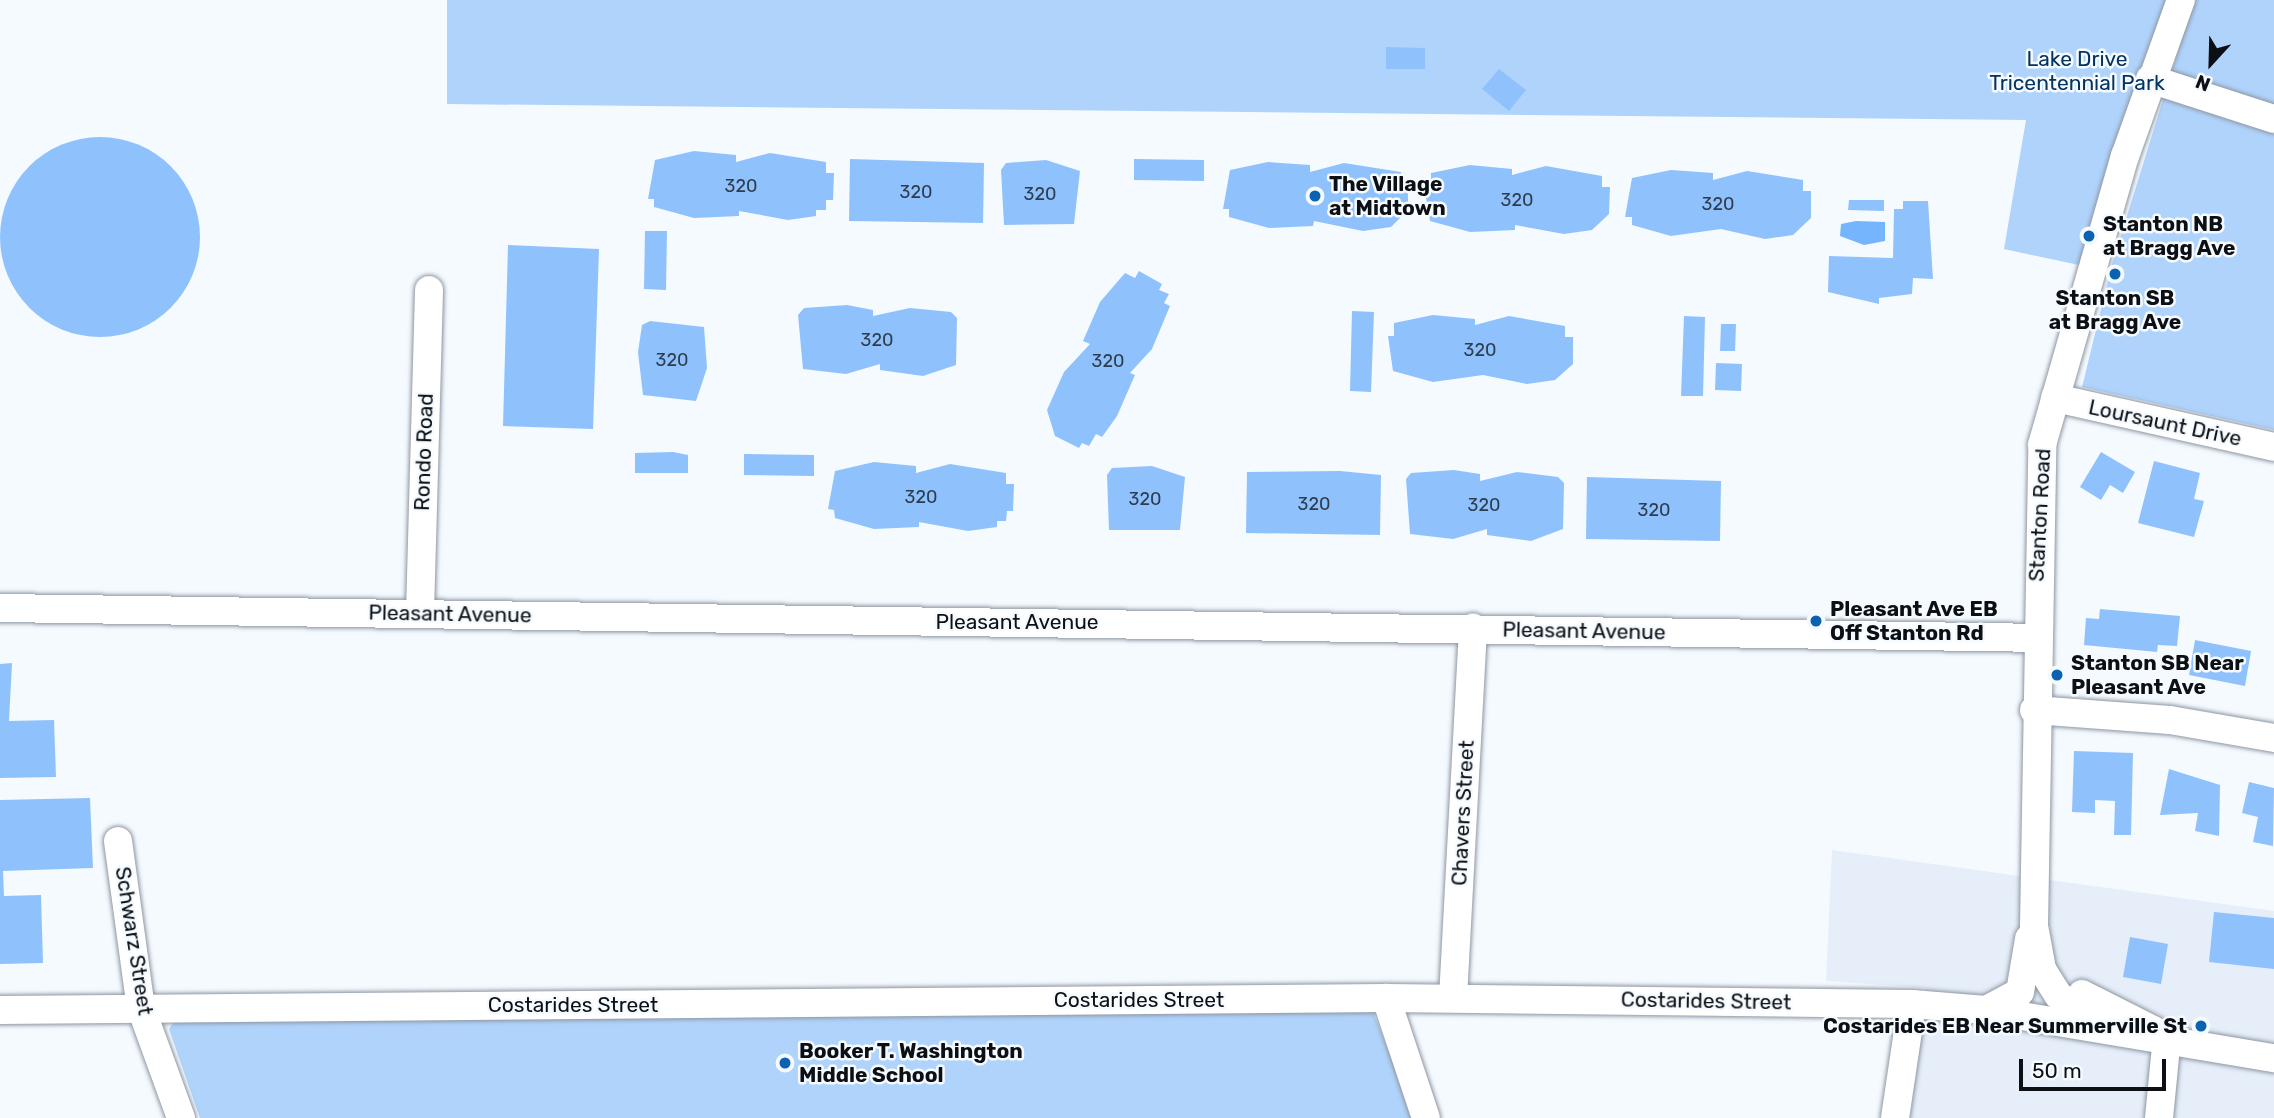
<!DOCTYPE html>
<style>
body{margin:0}
#map{position:relative;width:2274px;height:1118px;overflow:hidden;background:#f5faff;font-family:Rubik,sans-serif}
div>[style]{position:absolute}
.built>*{inset:0;background:#e5eef9}
.green>*{inset:0;background:#b0d3fc}
.water>*{inset:0;background:#74b5fe}
.building>*{inset:0;background:#8fc2fd}
.round{border-radius:50%}
.roads{filter:drop-shadow(0 0 2px #8d97a2) drop-shadow(0 0 2px #8d97a2)}
.minor>*{height:28px;margin:-14px;padding:0 14px;transform-origin:14px;border-radius:14px;background:#fff}
.dots>*{width:19px;height:19px;translate:-50% -50%;box-sizing:border-box;border:4px solid #f5faff;border-radius:50%}
span{translate:-50% -50%;white-space:nowrap;text-align:center;line-height:1.15;-webkit-text-stroke:5px #f5faff;paint-order:stroke}
.number-label{font-size:18px;color:#2d3c4e}
.number-label span{-webkit-text-stroke-width:0}
.park-label{font-size:21px;color:#043360}
.poi-label{font-size:21px;color:#0c0f13;font-weight:700}
.left{translate:0 -50%;text-align:left}
.right{translate:-100% -50%;text-align:right}
.street-label{font-size:21px;color:#0c0f13}
.north{position:absolute;left:2176px;top:28px;width:70px;height:70px;-webkit-text-stroke:5px #f5faff;paint-order:stroke;rotate:202deg;font-size:19px;font-weight:700;line-height:28px;text-align:center;color:#0c0f13}
.north::after{content:'';display:block;margin:auto;width:24px;height:32px;background:#0c0f13;clip-path:polygon(50% 0,100% 100%,50% 72%,0 100%)}
.scale{position:absolute;left:2019px;top:1059px;width:147px;height:32px;box-sizing:border-box;border:4px solid #0c0f13;border-top:0;padding-left:9px;font-size:21px;line-height:24px;white-space:nowrap;color:#0c0f13;-webkit-text-stroke:5px #f5faff;paint-order:stroke}
</style>
<div id="map">
<div class="built">
<i style="clip-path:polygon(1832px 850px,2274px 911px,2274px 1118px,1910px 1118px,1926px 988px,1826px 981px)"></i>
</div>
<div class="green">
<i style="clip-path:polygon(447px 0,2180px 0,2093px 268px,2004px 249px,2026px 120px,447px 104px)"></i>
<i style="clip-path:polygon(2194px 0,2274px 0,2274px 430px,2082px 387px,2112px 264px)"></i>
<i style="clip-path:polygon(1373px 1012px,1415px 1118px,200px 1118px,169px 1029px,175px 1020px)"></i>
</div>
<div class="water">
<i style="clip-path:polygon(1856px 221px,1885px 222px,1885px 241px,1864px 245px,1840px 236px,1841px 224px)"></i>
</div>
<div class="building">
<i style="clip-path:polygon(1386px 47px,1425px 48px,1425px 69px,1386px 69px)"></i>
<i style="clip-path:polygon(1499px 69px,1526px 90px,1509px 111px,1482px 89px)"></i>
<i class="round" style="left:0;top:137px;width:200px;height:200px"></i>
<i style="clip-path:polygon(694px 151px,736px 155px,736px 162px,770px 153px,826px 162px,826px 173px,834px 173px,833px 200px,826px 200px,826px 210px,816px 210px,816px 216px,788px 220px,739px 211px,739px 216px,694px 218px,654px 207px,654px 199px,648px 199px,655px 160px)"></i>
<i style="clip-path:polygon(850px 159px,984px 163px,983px 223px,849px 221px)"></i>
<i style="clip-path:polygon(1134px 159px,1204px 160px,1204px 181px,1134px 180px)"></i>
<i style="clip-path:polygon(1046px 160px,1080px 171px,1074px 224px,1004px 225px,1001px 170px,1006px 163px)"></i>
<i style="clip-path:polygon(1268px 162px,1310px 165px,1310px 172px,1344px 163px,1401px 172px,1401px 184px,1408px 184px,1408px 210px,1391px 227px,1363px 231px,1314px 221px,1313px 226px,1269px 228px,1229px 217px,1229px 209px,1223px 209px,1230px 170px)"></i>
<i style="clip-path:polygon(1470px 165px,1512px 169px,1512px 175px,1546px 166px,1602px 176px,1602px 187px,1610px 187px,1609px 214px,1592px 230px,1564px 234px,1515px 225px,1515px 230px,1470px 232px,1430px 221px,1424px 186px,1431px 186px,1431px 173px)"></i>
<i style="clip-path:polygon(1671px 170px,1713px 173px,1713px 180px,1747px 171px,1803px 180px,1803px 191px,1811px 191px,1811px 218px,1793px 235px,1765px 239px,1721px 229px,1671px 236px,1632px 225px,1632px 217px,1625px 217px,1632px 178px)"></i>
<i style="clip-path:polygon(1849px 200px,1884px 200px,1884px 211px,1848px 210px)"></i>
<i style="clip-path:polygon(1903px 201px,1928px 201px,1933px 279px,1913px 278px,1912px 294px,1879px 298px,1879px 304px,1828px 292px,1829px 256px,1893px 258px,1894px 209px,1903px 209px)"></i>
<i style="clip-path:polygon(645px 231px,667px 231px,666px 290px,644px 289px)"></i>
<i style="clip-path:polygon(508px 245px,599px 249px,593px 429px,503px 426px)"></i>
<i style="clip-path:polygon(1139px 271px,1162px 284px,1159px 290px,1169px 294px,1164px 303px,1170px 306px,1152px 349px,1130px 373px,1135px 375px,1117px 416px,1102px 437px,1096px 434px,1089px 446px,1082px 443px,1079px 448px,1055px 436px,1047px 410px,1064px 372px,1090px 344px,1083px 341px,1100px 302px,1125px 273px,1135px 278px)"></i>
<i style="clip-path:polygon(847px 305px,873px 310px,873px 316px,910px 308px,951px 312px,957px 318px,956px 365px,923px 376px,880px 370px,880px 364px,846px 374px,803px 369px,798px 315px,804px 308px)"></i>
<i style="clip-path:polygon(1352px 311px,1374px 312px,1371px 392px,1350px 391px)"></i>
<i style="clip-path:polygon(1433px 315px,1475px 319px,1475px 325px,1509px 316px,1565px 326px,1565px 337px,1573px 337px,1573px 364px,1555px 380px,1527px 384px,1483px 375px,1433px 382px,1393px 371px,1388px 336px,1394px 336px,1394px 323px)"></i>
<i style="clip-path:polygon(1684px 316px,1705px 317px,1703px 396px,1681px 396px)"></i>
<i style="clip-path:polygon(650px 321px,704px 327px,707px 368px,696px 401px,643px 395px,638px 352px,642px 325px)"></i>
<i style="clip-path:polygon(1721px 324px,1736px 324px,1735px 351px,1720px 351px)"></i>
<i style="clip-path:polygon(1716px 363px,1742px 364px,1741px 391px,1715px 390px)"></i>
<i style="clip-path:polygon(673px 452px,688px 455px,688px 473px,635px 473px,635px 453px)"></i>
<i style="clip-path:polygon(2101px 452px,2135px 472px,2123px 493px,2110px 485px,2101px 500px,2080px 487px)"></i>
<i style="clip-path:polygon(744px 454px,814px 455px,814px 476px,744px 475px)"></i>
<i style="clip-path:polygon(2154px 461px,2200px 473px,2194px 499px,2204px 501px,2194px 537px,2138px 523px)"></i>
<i style="clip-path:polygon(874px 462px,916px 466px,916px 473px,950px 464px,1006px 473px,1006px 484px,1014px 484px,1013px 511px,1007px 511px,1006px 521px,997px 521px,997px 527px,968px 531px,919px 522px,919px 527px,874px 529px,835px 518px,834px 510px,828px 509px,835px 471px)"></i>
<i style="clip-path:polygon(1152px 466px,1185px 477px,1180px 530px,1109px 530px,1107px 475px,1112px 468px)"></i>
<i style="clip-path:polygon(1454px 470px,1480px 474px,1480px 481px,1517px 472px,1558px 477px,1564px 483px,1563px 529px,1531px 541px,1487px 535px,1487px 529px,1453px 539px,1410px 534px,1406px 479px,1411px 473px)"></i>
<i style="clip-path:polygon(1340px 471px,1381px 475px,1380px 535px,1246px 533px,1247px 472px)"></i>
<i style="clip-path:polygon(1587px 477px,1721px 481px,1720px 541px,1586px 539px)"></i>
<i style="clip-path:polygon(2100px 609px,2180px 616px,2177px 646px,2158px 645px,2157px 652px,2084px 645px,2086px 618px,2099px 619px)"></i>
<i style="clip-path:polygon(2195px 640px,2251px 651px,2245px 686px,2189px 675px)"></i>
<i style="clip-path:polygon(12px 663px,9px 721px,54px 720px,56px 777px,0 778px,0 664px)"></i>
<i style="clip-path:polygon(2074px 751px,2133px 753px,2131px 835px,2114px 835px,2115px 801px,2095px 800px,2095px 813px,2072px 812px)"></i>
<i style="clip-path:polygon(2169px 769px,2220px 785px,2219px 836px,2195px 831px,2198px 813px,2160px 815px)"></i>
<i style="clip-path:polygon(2249px 782px,2274px 788px,2273px 846px,2253px 842px,2258px 817px,2242px 813px)"></i>
<i style="clip-path:polygon(90px 798px,93px 868px,3px 871px,4px 896px,41px 895px,43px 963px,0 964px,0 800px)"></i>
<i style="clip-path:polygon(2214px 912px,2274px 918px,2274px 969px,2209px 962px)"></i>
<i style="clip-path:polygon(2130px 937px,2168px 944px,2161px 984px,2123px 977px)"></i>
</div>
<div class="roads">
<div class="minor">
<i style="left:2150px;top:79px;width:130px;rotate:17.9deg"></i>
<i style="left:2055px;top:398px;width:224px;rotate:12.6deg"></i>
<i style="left:0;top:608px;width:2035px;rotate:0.84deg"></i>
<i style="left:420px;top:613px;width:323px;rotate:-88.4deg"></i>
<i style="left:2034px;top:710px;width:136px;rotate:4.2deg"></i>
<i style="left:2170px;top:720px;width:106px;rotate:9.8deg"></i>
<i style="left:118px;top:841px;width:169px;rotate:82.2deg"></i>
<i style="left:141px;top:1008px;width:117px;rotate:70deg"></i>
<i style="left:2082px;top:994px;width:89px;rotate:26.9deg"></i>
<i style="left:1386px;top:998px;width:126px;rotate:71.6deg"></i>
<i style="left:1453px;top:998px;width:371px;rotate:-86.9deg"></i>
<i style="left:0;top:1010px;width:1386px;rotate:-0.5deg"></i>
<i style="left:1386px;top:998px;width:526px;rotate:0.65deg"></i>
<i style="left:1912px;top:1004px;width:74px;rotate:4.6deg"></i>
<i style="left:1986px;top:1010px;width:292px;rotate:9.5deg"></i>
<i style="left:1986px;top:1010px;width:38px;rotate:-28deg"></i>
<i style="left:2020px;top:992px;width:54px;rotate:-80.4deg"></i>
<i style="left:2101px;top:1026px;width:53px;rotate:-144.2deg"></i>
<i style="left:2058px;top:995px;width:31px;rotate:-122deg"></i>
<i style="left:2042px;top:969px;width:44px;rotate:-100.5deg"></i>
<i style="left:2034px;top:926px;width:481px;rotate:-89deg"></i>
<i style="left:2042px;top:445px;width:301px;rotate:-74deg"></i>
<i style="left:2125px;top:156px;width:166px;rotate:-70.3deg"></i>
<i style="left:1895px;top:1118px;width:115px;rotate:-81.5deg"></i>
<i style="left:2159px;top:1118px;width:81px;rotate:-84.4deg"></i>
</div>
</div>
<div class="dots">
<i style="left:1315px;top:196px;background:#0a62b0"></i>
<i style="left:2089px;top:236px;background:#0a62b0"></i>
<i style="left:2115px;top:274px;background:#0a62b0"></i>
<i style="left:1816px;top:621px;background:#0a62b0"></i>
<i style="left:2057px;top:675px;background:#0a62b0"></i>
<i style="left:2201px;top:1026px;background:#0a62b0"></i>
<i style="left:785px;top:1063px;background:#0a62b0"></i>
</div>
<div class="number-label">
<span style="left:741px;top:186px">320</span>
<span style="left:916px;top:192px">320</span>
<span style="left:1040px;top:194px">320</span>
<span style="left:1517px;top:200px">320</span>
<span style="left:1718px;top:204px">320</span>
<span style="left:877px;top:340px">320</span>
<span style="left:1480px;top:350px">320</span>
<span style="left:672px;top:360px">320</span>
<span style="left:1108px;top:361px">320</span>
<span style="left:921px;top:497px">320</span>
<span style="left:1145px;top:499px">320</span>
<span style="left:1314px;top:504px">320</span>
<span style="left:1484px;top:505px">320</span>
<span style="left:1654px;top:510px">320</span>
</div>
<div class="park-label">
<span style="left:2077px;top:71px">Lake Drive<br>Tricentennial Park</span>
</div>
<div class="poi-label">
<span class="left" style="left:1329px;top:196px">The Village<br>at Midtown</span>
<span class="left" style="left:2103px;top:236px">Stanton NB<br>at Bragg Ave</span>
<span style="left:2115px;top:310px">Stanton SB<br>at Bragg Ave</span>
<span class="left" style="left:1830px;top:621px">Pleasant Ave EB<br>Off Stanton Rd</span>
<span class="left" style="left:2071px;top:675px">Stanton SB Near<br>Pleasant Ave</span>
<span class="right" style="left:2187px;top:1026px">Costarides EB Near Summerville St</span>
<span class="left" style="left:799px;top:1063px">Booker T. Washington<br>Middle School</span>
</div>
<div class="street-label">
<span style="left:2165px;top:423px;rotate:12deg">Loursaunt Drive</span>
<span style="left:424px;top:452px;rotate:-88deg">Rondo Road</span>
<span style="left:2040px;top:515px;rotate:-87deg">Stanton Road</span>
<span style="left:450px;top:614px;rotate:1deg">Pleasant Avenue</span>
<span style="left:1017px;top:622px">Pleasant Avenue</span>
<span style="left:1584px;top:631px;rotate:1deg">Pleasant Avenue</span>
<span style="left:1463px;top:813px;rotate:-87deg">Chavers Street</span>
<span style="left:134px;top:941px;rotate:81deg">Schwarz Street</span>
<span style="left:1139px;top:1000px">Costarides Street</span>
<span style="left:1706px;top:1001px;rotate:1deg">Costarides Street</span>
<span style="left:573px;top:1005px">Costarides Street</span>
</div>
<div class="north">N</div>
<div class="scale">50 m</div>
</div>
